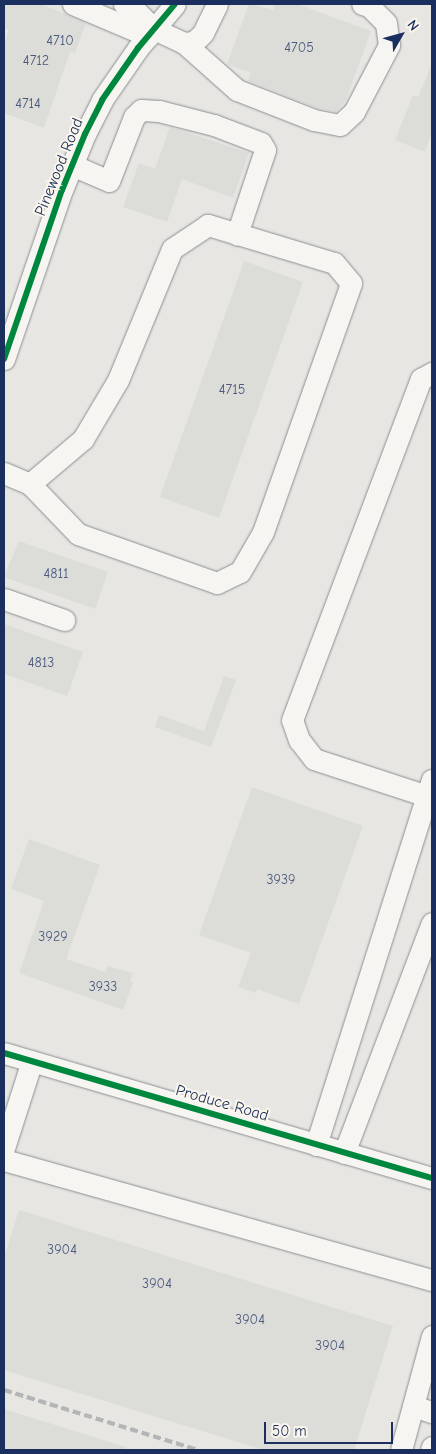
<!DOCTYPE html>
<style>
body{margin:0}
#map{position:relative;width:436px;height:1454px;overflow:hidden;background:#f8f6f0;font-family:"Comic Neue",sans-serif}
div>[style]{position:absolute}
.built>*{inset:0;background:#e7e6e2}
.building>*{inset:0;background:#dcdcd9}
.roads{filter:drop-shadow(0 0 1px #8b8e94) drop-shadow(0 0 1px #8b8e94)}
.minor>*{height:21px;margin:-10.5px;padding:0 10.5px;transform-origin:10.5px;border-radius:10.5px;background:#f6f5f1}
.rail>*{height:4px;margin-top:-2px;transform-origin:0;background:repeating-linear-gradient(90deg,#b3b5b7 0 8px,transparent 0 12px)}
.cycleway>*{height:6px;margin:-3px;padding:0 3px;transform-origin:3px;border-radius:3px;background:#00873e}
span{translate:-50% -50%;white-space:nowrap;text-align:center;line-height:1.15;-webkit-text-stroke:4px #fbf7ec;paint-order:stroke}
.number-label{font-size:14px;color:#4b5a7d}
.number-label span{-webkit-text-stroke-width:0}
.street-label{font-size:16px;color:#1b2f5e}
.frame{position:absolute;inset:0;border:5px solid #1b2f5e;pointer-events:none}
.north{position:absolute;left:376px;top:10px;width:50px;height:50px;-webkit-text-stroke:4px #fbf7ec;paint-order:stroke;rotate:52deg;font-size:14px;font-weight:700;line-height:20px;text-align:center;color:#1b2f5e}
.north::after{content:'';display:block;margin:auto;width:18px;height:22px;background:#1b2f5e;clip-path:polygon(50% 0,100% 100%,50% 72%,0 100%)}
.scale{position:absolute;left:264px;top:1422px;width:129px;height:22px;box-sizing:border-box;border:2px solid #1b2f5e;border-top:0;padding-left:6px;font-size:15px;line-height:18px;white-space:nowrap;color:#1b2f5e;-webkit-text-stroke:4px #fbf7ec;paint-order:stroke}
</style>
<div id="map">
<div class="built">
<i style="clip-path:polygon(4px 4px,432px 4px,432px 1450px,4px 1450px)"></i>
</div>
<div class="building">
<i style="clip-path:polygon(4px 4px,41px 4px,86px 23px,75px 53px,70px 52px,44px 128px,4px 113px,4px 43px,9px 30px,4px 28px)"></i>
<i style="clip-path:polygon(249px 4px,273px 10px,275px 4px,297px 4px,371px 31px,346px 100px,336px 112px,317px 108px,248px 81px,251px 73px,227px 64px)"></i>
<i style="clip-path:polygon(432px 64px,432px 133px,425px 152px,395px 140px,413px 95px,418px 97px)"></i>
<i style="clip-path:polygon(170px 127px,249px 153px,233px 198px,182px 179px,167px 222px,123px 207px,139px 163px,155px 169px)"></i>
<i style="clip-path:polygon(244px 261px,303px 282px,219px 518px,160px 497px)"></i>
<i style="clip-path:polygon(19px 541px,108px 572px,95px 609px,4px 577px)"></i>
<i style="clip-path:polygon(4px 624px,83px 652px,67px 696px,4px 674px)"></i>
<i style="clip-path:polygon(224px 676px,236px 680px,211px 747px,155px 727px,159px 715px,204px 731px)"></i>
<i style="clip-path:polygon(252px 787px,363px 826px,299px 1004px,257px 989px,256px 993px,238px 987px,251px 953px,199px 935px)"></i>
<i style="clip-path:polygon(29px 839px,100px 865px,66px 959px,105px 972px,107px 966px,133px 973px,130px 981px,133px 983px,123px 1010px,19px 973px,44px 901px,11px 889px)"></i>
<i style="clip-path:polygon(19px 1210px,393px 1326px,354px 1450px,264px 1450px,4px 1370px,4px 1258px)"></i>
<i style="clip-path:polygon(4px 1409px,126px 1447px,126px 1450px,4px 1450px)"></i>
</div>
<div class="roads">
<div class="minor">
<i style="left:73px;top:4px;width:82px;rotate:23.1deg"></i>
<i style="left:124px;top:4px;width:11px;rotate:27deg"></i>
<i style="left:134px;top:9px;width:28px;rotate:45deg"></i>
<i style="left:154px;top:29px;width:33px;rotate:25deg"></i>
<i style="left:184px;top:43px;width:10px;rotate:-6deg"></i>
<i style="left:194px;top:42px;width:13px;rotate:-45deg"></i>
<i style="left:203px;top:33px;width:32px;rotate:-64deg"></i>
<i style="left:184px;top:43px;width:71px;rotate:41.6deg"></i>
<i style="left:237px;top:90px;width:83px;rotate:21.3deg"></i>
<i style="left:314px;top:120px;width:26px;rotate:11deg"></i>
<i style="left:340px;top:125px;width:19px;rotate:-43deg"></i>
<i style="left:354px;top:112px;width:76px;rotate:-62.4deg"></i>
<i style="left:389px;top:45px;width:22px;rotate:-98deg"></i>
<i style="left:386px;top:23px;width:24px;rotate:-135deg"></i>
<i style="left:369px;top:6px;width:7px;rotate:-164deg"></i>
<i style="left:72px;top:165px;width:40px;rotate:23.4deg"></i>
<i style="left:109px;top:181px;width:69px;rotate:-68.7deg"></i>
<i style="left:134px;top:117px;width:10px;rotate:-45deg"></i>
<i style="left:141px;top:110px;width:18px;rotate:3deg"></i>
<i style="left:159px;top:111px;width:57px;rotate:14.3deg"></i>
<i style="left:214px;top:125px;width:50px;rotate:21deg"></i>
<i style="left:261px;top:143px;width:8px;rotate:60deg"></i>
<i style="left:265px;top:150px;width:89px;rotate:108.4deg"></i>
<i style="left:4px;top:359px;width:179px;rotate:-71.1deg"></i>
<i style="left:62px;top:190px;width:61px;rotate:-67.7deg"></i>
<i style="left:85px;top:134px;width:38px;rotate:-63deg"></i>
<i style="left:102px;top:100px;width:63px;rotate:-55.3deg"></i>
<i style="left:138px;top:48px;width:57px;rotate:-49.9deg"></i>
<i style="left:4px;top:473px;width:28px;rotate:23deg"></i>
<i style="left:30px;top:484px;width:69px;rotate:46.2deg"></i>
<i style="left:78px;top:534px;width:147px;rotate:19.4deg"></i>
<i style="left:217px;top:583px;width:25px;rotate:-26deg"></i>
<i style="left:240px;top:572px;width:46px;rotate:-60.1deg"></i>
<i style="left:263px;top:532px;width:264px;rotate:-70.5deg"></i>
<i style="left:351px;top:283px;width:26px;rotate:-130deg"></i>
<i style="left:334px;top:263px;width:132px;rotate:-163.2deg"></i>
<i style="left:208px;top:225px;width:43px;rotate:146.3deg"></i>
<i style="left:172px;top:249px;width:142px;rotate:112.4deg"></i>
<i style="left:118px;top:380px;width:69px;rotate:120.7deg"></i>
<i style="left:83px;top:439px;width:70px;rotate:139.7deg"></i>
<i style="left:4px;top:599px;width:64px;rotate:19.3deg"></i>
<i style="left:427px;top:796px;width:119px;rotate:-161.9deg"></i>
<i style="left:314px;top:759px;width:24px;rotate:-128deg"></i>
<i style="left:299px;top:740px;width:21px;rotate:-109deg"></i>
<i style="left:292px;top:720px;width:365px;rotate:-69.3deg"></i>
<i style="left:421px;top:379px;width:13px;rotate:-29deg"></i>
<i style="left:4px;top:1053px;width:446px;rotate:16.3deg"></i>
<i style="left:316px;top:1145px;width:383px;rotate:-72.4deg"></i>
<i style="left:4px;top:1148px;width:91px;rotate:-72.2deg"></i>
<i style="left:344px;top:1153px;width:246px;rotate:-69.1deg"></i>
<i style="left:4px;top:1160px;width:445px;rotate:15.7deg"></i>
<i style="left:413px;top:1406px;width:20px;rotate:18deg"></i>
<i style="left:401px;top:1450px;width:118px;rotate:-74.8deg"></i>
<i style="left:431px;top:1450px;width:3px;rotate:-72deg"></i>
</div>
</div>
<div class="rail">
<i style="left:4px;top:1390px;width:203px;rotate:17.2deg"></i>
</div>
<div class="cycleway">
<i style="left:4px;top:359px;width:179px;rotate:-71.1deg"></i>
<i style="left:62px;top:190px;width:61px;rotate:-67.7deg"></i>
<i style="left:85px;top:134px;width:38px;rotate:-63deg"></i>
<i style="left:102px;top:100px;width:63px;rotate:-55.3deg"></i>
<i style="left:138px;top:48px;width:57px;rotate:-49.9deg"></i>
<i style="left:4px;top:1053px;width:446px;rotate:16.3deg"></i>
</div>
<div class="number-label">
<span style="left:60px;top:41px">4710</span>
<span style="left:299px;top:48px">4705</span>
<span style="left:36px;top:61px">4712</span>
<span style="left:28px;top:104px">4714</span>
<span style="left:232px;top:390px">4715</span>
<span style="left:56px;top:574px">4811</span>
<span style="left:41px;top:663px">4813</span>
<span style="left:281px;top:880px">3939</span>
<span style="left:53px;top:937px">3929</span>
<span style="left:103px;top:987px">3933</span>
<span style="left:62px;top:1250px">3904</span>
<span style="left:157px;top:1284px">3904</span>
<span style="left:250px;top:1320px">3904</span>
<span style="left:330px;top:1346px">3904</span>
</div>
<div class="street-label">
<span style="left:59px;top:167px;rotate:-68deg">Pinewood Road</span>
<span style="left:222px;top:1103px;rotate:16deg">Produce Road</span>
</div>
<div class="frame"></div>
<div class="north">N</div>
<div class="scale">50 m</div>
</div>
